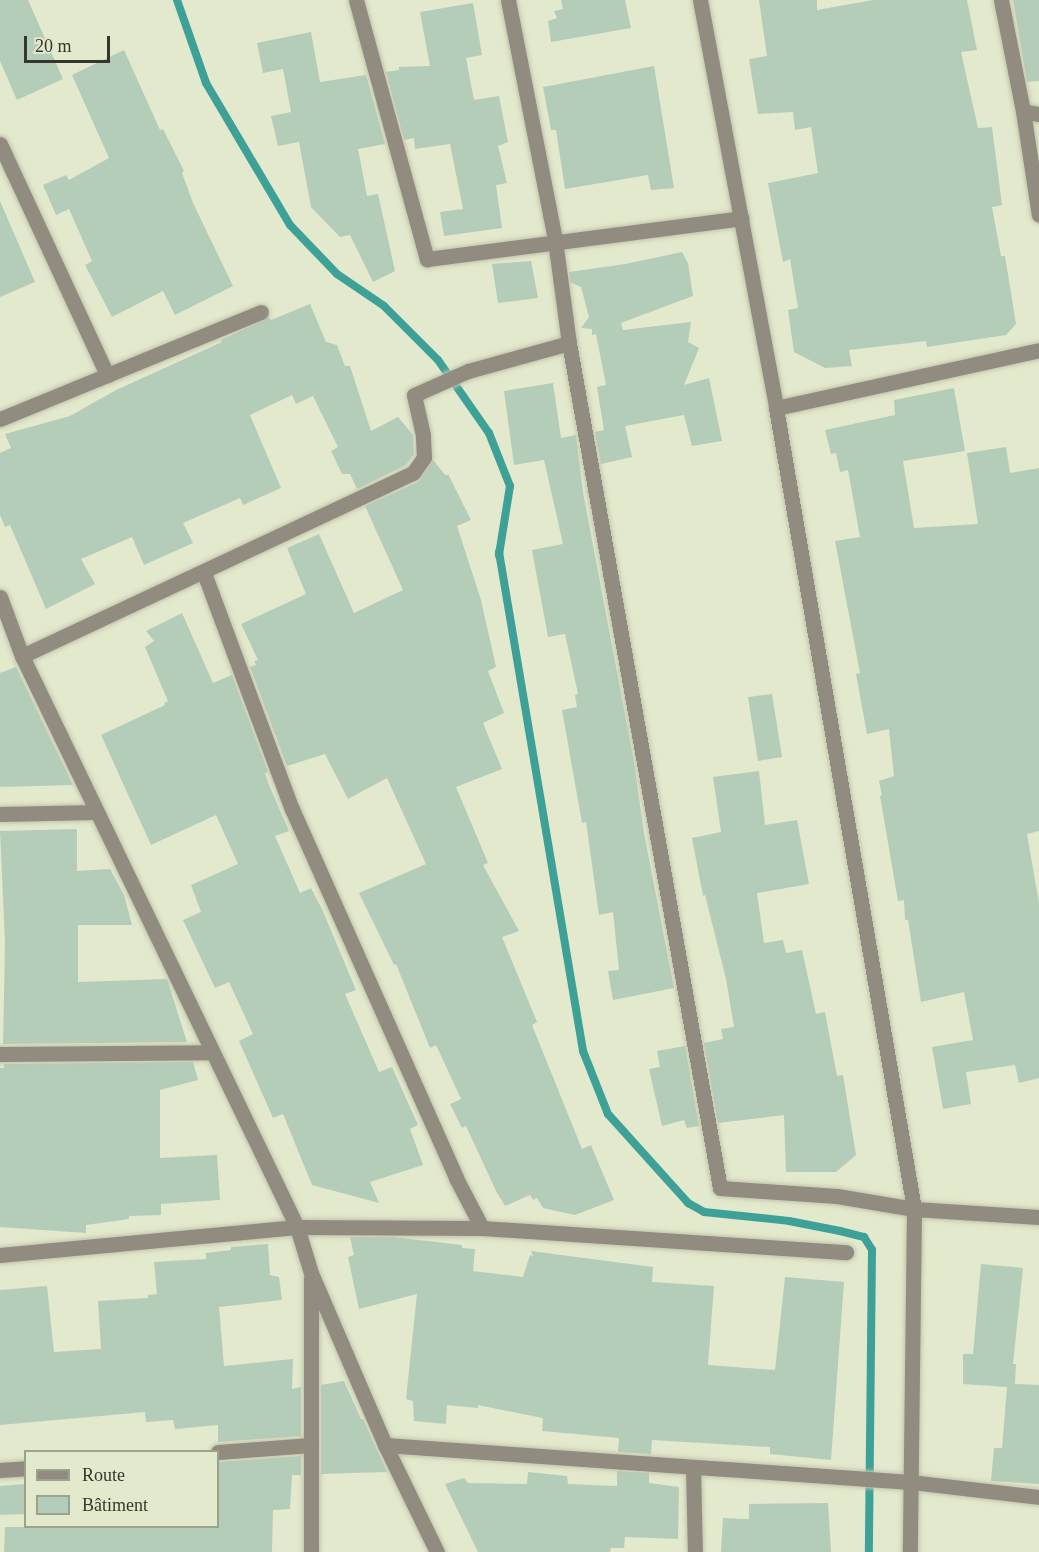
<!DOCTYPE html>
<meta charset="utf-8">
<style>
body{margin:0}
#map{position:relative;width:1039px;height:1552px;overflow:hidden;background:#e3e9cc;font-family:"Times New Roman",serif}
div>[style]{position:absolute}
.stream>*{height:8px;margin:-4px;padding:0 4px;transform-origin:4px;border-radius:4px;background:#3da197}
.building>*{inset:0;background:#b4cdb9}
.roads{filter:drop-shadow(0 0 2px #c0c5ac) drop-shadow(0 0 2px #c0c5ac)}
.minor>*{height:15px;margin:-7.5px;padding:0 7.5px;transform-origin:7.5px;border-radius:7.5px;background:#918b80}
span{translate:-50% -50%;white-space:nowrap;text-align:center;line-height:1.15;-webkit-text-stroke:4.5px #e3e9cc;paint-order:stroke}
.legend{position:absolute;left:24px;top:1450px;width:195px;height:78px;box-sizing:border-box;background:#e3e9cc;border:2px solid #9da28c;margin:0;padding:8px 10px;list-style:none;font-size:18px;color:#35372c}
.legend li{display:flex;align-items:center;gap:12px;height:30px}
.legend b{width:30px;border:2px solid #9da28c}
.scale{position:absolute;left:24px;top:36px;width:86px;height:27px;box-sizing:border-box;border:3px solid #35372c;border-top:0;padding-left:8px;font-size:18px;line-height:21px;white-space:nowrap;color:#35372c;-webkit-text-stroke:4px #e3e9cc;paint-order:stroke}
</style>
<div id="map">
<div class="stream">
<i style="left:177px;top:0;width:88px;rotate:70.7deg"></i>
<i style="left:206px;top:83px;width:165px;rotate:59.4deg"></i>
<i style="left:290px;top:225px;width:68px;rotate:46.2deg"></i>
<i style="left:337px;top:274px;width:57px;rotate:34.2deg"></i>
<i style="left:384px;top:306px;width:76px;rotate:45deg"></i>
<i style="left:438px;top:360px;width:89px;rotate:55.1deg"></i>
<i style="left:489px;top:433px;width:57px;rotate:68.4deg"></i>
<i style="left:510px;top:486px;width:70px;rotate:99.1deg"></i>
<i style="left:499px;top:552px;width:506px;rotate:80.44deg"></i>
<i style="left:583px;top:1051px;width:68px;rotate:68.4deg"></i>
<i style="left:608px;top:1114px;width:120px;rotate:48deg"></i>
<i style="left:688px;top:1203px;width:18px;rotate:29deg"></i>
<i style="left:704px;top:1212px;width:85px;rotate:6deg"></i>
<i style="left:789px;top:1221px;width:52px;rotate:11.1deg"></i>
<i style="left:840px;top:1231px;width:25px;rotate:14deg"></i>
<i style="left:864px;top:1237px;width:15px;rotate:58deg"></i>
<i style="left:872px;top:1250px;width:302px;rotate:90.6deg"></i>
</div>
<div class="building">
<i style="clip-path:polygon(0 0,28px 0,63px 79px,17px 100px,0 61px)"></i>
<i style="clip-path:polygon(561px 0,625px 0,631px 28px,551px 42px,548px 21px,557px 18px,554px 11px,563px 9px)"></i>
<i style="clip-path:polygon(759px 0,817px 0,817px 10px,873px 0,967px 0,977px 50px,961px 52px,978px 128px,992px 127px,1002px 205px,992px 207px,1001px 256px,1005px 256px,1016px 324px,1006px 335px,927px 347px,926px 341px,849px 350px,852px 366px,825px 368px,794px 352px,788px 310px,798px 308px,790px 259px,783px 262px,768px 183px,818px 173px,811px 127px,795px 130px,793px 112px,758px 114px,749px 59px,767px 56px)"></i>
<i style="clip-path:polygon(1013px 0,1039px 0,1039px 81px,1027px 82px)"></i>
<i style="clip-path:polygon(473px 3px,482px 55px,466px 58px,474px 100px,499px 96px,508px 142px,498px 146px,507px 183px,496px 185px,502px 228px,444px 236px,440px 212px,463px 209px,450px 144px,415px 149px,414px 138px,404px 140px,386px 72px,399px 70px,399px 67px,430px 66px,420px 12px)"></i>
<i style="clip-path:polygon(311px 32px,320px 82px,366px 75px,385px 144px,358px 149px,367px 196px,378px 194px,395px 271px,373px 282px,350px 235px,340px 237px,311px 207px,299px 142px,278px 146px,271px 116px,291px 112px,283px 69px,263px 73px,257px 43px)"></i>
<i style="clip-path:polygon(124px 50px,160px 130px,163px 129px,184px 171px,182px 173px,193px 203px,233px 286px,175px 315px,163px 291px,112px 317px,85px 265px,92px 261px,69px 209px,56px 215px,43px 185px,66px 175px,69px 180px,109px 158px,72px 75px)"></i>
<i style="clip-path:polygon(654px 66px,674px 188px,651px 190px,648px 175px,565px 189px,556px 130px,551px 130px,543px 87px)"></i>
<i style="clip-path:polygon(0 201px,35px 282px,0 297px)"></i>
<i style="clip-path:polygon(682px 252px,688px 263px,693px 296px,621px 323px,623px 330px,691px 322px,688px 342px,699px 348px,684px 385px,709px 378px,722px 441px,692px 446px,684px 415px,625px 426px,632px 457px,601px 464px,595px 432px,604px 430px,597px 387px,606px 385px,596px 334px,592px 335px,592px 329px,581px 328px,589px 317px,581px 287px,570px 282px,569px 272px,625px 264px)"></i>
<i style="clip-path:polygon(531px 261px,538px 298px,498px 303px,492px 264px)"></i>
<i style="clip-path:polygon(310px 304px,326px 342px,337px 345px,345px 366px,350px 366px,371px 431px,398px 417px,413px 435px,414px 454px,406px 465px,357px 489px,350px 474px,342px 474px,331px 451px,338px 447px,313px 396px,296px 404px,292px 395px,250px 415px,281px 488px,243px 505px,240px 498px,183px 523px,193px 543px,144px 565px,132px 537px,81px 559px,95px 584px,46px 609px,10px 525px,5px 527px,0 515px,0 453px,11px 448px,5px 434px,70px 416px,116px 390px,222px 342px,221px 340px,269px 317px,271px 320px)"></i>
<i style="clip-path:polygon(553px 383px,561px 438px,576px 435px,583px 492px,634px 762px,644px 833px,674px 988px,613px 1000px,608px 971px,619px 970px,613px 912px,599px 915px,586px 822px,582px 823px,562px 710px,577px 707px,575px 695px,578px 694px,565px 634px,548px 637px,532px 550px,563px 544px,544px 460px,514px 465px,504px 391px)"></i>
<i style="clip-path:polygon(954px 388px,965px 451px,903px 461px,914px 528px,978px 524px,967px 453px,1006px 447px,1010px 473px,1039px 468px,1039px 831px,1027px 834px,1039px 903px,1039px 1078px,1019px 1083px,1015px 1065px,966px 1072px,971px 1104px,943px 1109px,932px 1047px,973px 1040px,964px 992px,921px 1002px,908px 920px,905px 920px,904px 900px,898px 901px,880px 796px,882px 795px,879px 781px,894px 776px,889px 729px,867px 734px,856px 674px,860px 673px,835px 541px,860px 537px,848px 470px,840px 472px,836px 453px,831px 454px,825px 430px,895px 415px,894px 400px)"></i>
<i style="clip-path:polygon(433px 460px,446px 476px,448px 474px,471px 520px,457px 526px,481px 600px,496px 667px,488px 671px,504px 713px,483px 723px,502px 769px,456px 787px,488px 863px,483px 865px,519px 931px,502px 937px,537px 1022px,532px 1025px,582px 1149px,591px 1145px,614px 1200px,575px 1215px,543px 1208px,537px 1198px,533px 1200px,530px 1195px,505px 1206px,496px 1191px,466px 1126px,462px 1128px,450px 1104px,461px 1099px,436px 1045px,430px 1048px,396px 964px,394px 965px,359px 893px,426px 864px,387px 778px,348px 799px,325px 754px,287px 766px,250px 667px,256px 665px,254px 661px,258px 660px,241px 624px,306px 594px,287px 548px,319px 534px,354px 613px,403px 590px,365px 506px,418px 482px)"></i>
<i style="clip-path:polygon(182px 613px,213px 683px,232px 675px,268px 772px,265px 773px,269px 785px,289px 831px,275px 836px,300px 893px,311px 888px,322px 909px,356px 990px,345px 994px,379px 1072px,392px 1067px,418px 1125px,410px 1129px,423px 1165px,370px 1182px,379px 1203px,312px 1185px,283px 1114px,273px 1118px,239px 1041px,253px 1034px,229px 982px,215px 988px,183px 920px,201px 912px,191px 885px,238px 864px,216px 815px,151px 845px,101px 735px,165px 705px,164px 703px,168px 701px,145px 647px,154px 641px,146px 631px)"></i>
<i style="clip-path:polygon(16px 667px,73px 785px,0 787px,0 673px)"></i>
<i style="clip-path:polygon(772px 694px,782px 757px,758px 761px,748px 697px)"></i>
<i style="clip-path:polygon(759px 771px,765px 825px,797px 820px,809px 884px,757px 893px,764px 943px,783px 940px,786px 953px,802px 950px,816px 1014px,825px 1012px,837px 1076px,843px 1075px,856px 1155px,836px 1172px,786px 1172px,784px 1115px,718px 1123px,704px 1043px,723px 1039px,721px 1029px,734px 1027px,726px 979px,705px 895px,703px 896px,692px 838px,721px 832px,713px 777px)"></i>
<i style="clip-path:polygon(77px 829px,77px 871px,110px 869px,124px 895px,132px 925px,78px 925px,78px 982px,167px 979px,187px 1042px,3px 1044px,5px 942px,0 831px)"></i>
<i style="clip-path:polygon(685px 1046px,699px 1126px,687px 1128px,684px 1120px,662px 1126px,649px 1069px,660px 1067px,657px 1051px)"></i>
<i style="clip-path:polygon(193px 1062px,198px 1080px,160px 1090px,160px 1158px,217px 1155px,220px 1200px,161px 1204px,161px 1215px,129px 1216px,129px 1219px,86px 1225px,86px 1233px,0 1227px,0 1068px,4px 1068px,4px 1064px)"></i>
<i style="clip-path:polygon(350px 1237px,393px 1237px,462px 1245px,462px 1248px,475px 1249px,473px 1271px,523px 1277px,530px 1255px,533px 1256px,531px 1251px,653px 1267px,652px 1282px,714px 1286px,708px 1365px,775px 1370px,785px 1277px,844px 1282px,831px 1460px,770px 1454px,770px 1447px,652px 1440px,651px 1454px,618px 1452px,619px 1438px,542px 1431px,543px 1418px,478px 1405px,478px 1408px,447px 1405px,446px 1424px,414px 1421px,413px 1401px,406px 1399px,417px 1294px,359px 1309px,348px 1257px,354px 1255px)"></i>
<i style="clip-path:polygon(268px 1244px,270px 1275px,279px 1277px,282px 1300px,219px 1307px,224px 1366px,293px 1359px,292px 1389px,301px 1387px,301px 1436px,218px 1442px,218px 1425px,175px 1429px,173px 1420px,146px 1422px,145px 1412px,0 1425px,0 1290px,47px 1286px,54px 1352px,101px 1349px,98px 1301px,148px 1298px,148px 1295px,157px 1294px,154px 1262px,206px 1259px,206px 1253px,231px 1250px,231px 1247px)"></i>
<i style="clip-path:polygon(981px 1264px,1023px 1268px,1013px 1364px,1016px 1364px,1015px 1384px,1039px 1385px,1039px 1484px,991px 1481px,994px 1448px,1002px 1448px,1007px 1387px,963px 1384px,963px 1354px,973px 1354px)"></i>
<i style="clip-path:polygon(344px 1381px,361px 1419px,363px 1419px,387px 1472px,321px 1474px,321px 1385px)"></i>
<i style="clip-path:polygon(301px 1456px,301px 1475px,292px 1475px,290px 1509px,273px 1510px,272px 1552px,4px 1552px,5px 1527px,218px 1527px,218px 1462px)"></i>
<i style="clip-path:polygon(617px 1471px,649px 1473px,649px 1483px,679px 1487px,678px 1539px,625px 1537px,624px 1548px,611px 1548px,610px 1552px,478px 1552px,445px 1484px,464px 1478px,468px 1483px,527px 1484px,528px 1472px,567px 1476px,568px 1484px,617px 1486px)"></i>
<i style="clip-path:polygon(26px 1484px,26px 1514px,0 1515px,0 1486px)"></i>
<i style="clip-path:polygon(828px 1503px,831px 1552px,721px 1552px,723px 1518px,749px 1519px,749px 1504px)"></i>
</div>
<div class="roads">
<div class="minor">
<i style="left:356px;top:0;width:269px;rotate:74.7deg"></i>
<i style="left:427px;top:259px;width:317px;rotate:-7.4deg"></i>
<i style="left:508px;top:0;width:245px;rotate:78.9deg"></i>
<i style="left:555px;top:240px;width:104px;rotate:82.3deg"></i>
<i style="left:569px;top:343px;width:858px;rotate:79.87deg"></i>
<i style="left:720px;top:1188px;width:117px;rotate:3.9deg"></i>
<i style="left:837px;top:1196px;width:78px;rotate:9.6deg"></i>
<i style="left:914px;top:1209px;width:125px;rotate:3.7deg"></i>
<i style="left:700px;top:0;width:415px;rotate:79.4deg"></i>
<i style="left:776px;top:408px;width:813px;rotate:80.22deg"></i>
<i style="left:914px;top:1209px;width:343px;rotate:90.7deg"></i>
<i style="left:1001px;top:0;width:113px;rotate:78.8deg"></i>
<i style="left:1023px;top:111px;width:105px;rotate:81.3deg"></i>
<i style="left:1023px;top:111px;width:16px;rotate:11deg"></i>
<i style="left:0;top:144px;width:255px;rotate:65.1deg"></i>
<i style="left:776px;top:408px;width:269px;rotate:-12.4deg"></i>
<i style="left:0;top:419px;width:282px;rotate:-22.3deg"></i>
<i style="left:204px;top:573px;width:252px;rotate:69.6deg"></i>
<i style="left:292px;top:809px;width:404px;rotate:66deg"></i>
<i style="left:456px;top:1178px;width:56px;rotate:62.5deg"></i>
<i style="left:0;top:597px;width:63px;rotate:69.6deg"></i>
<i style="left:22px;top:656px;width:634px;rotate:64.28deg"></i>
<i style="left:297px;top:1227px;width:48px;rotate:73.1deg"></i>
<i style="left:311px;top:1273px;width:187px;rotate:66.7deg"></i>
<i style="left:385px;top:1445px;width:119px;rotate:64.1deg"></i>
<i style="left:22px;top:656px;width:432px;rotate:-25.1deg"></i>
<i style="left:413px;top:473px;width:19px;rotate:-55deg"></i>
<i style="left:424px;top:457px;width:22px;rotate:-93deg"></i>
<i style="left:423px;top:435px;width:41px;rotate:-102.7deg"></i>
<i style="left:414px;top:395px;width:59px;rotate:-24deg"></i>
<i style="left:468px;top:371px;width:105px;rotate:-15.5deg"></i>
<i style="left:0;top:814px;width:96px;rotate:-1.2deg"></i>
<i style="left:0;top:1054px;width:212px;rotate:-0.5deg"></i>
<i style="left:0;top:1255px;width:298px;rotate:-5.4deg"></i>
<i style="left:297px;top:1227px;width:185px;rotate:0.3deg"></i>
<i style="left:482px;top:1228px;width:365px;rotate:3.8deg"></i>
<i style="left:311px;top:1279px;width:273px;rotate:90deg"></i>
<i style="left:385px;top:1445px;width:527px;rotate:4.02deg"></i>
<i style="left:911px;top:1482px;width:129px;rotate:6.7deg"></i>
<i style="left:218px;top:1452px;width:93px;rotate:-4.3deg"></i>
<i style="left:693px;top:1467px;width:85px;rotate:88.7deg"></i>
<i style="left:0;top:1470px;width:26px;rotate:-4deg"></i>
</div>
</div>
<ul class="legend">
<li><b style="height:8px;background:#918b80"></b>Route</li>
<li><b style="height:16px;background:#b4cdb9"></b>Bâtiment</li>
</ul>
<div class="scale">20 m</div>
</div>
